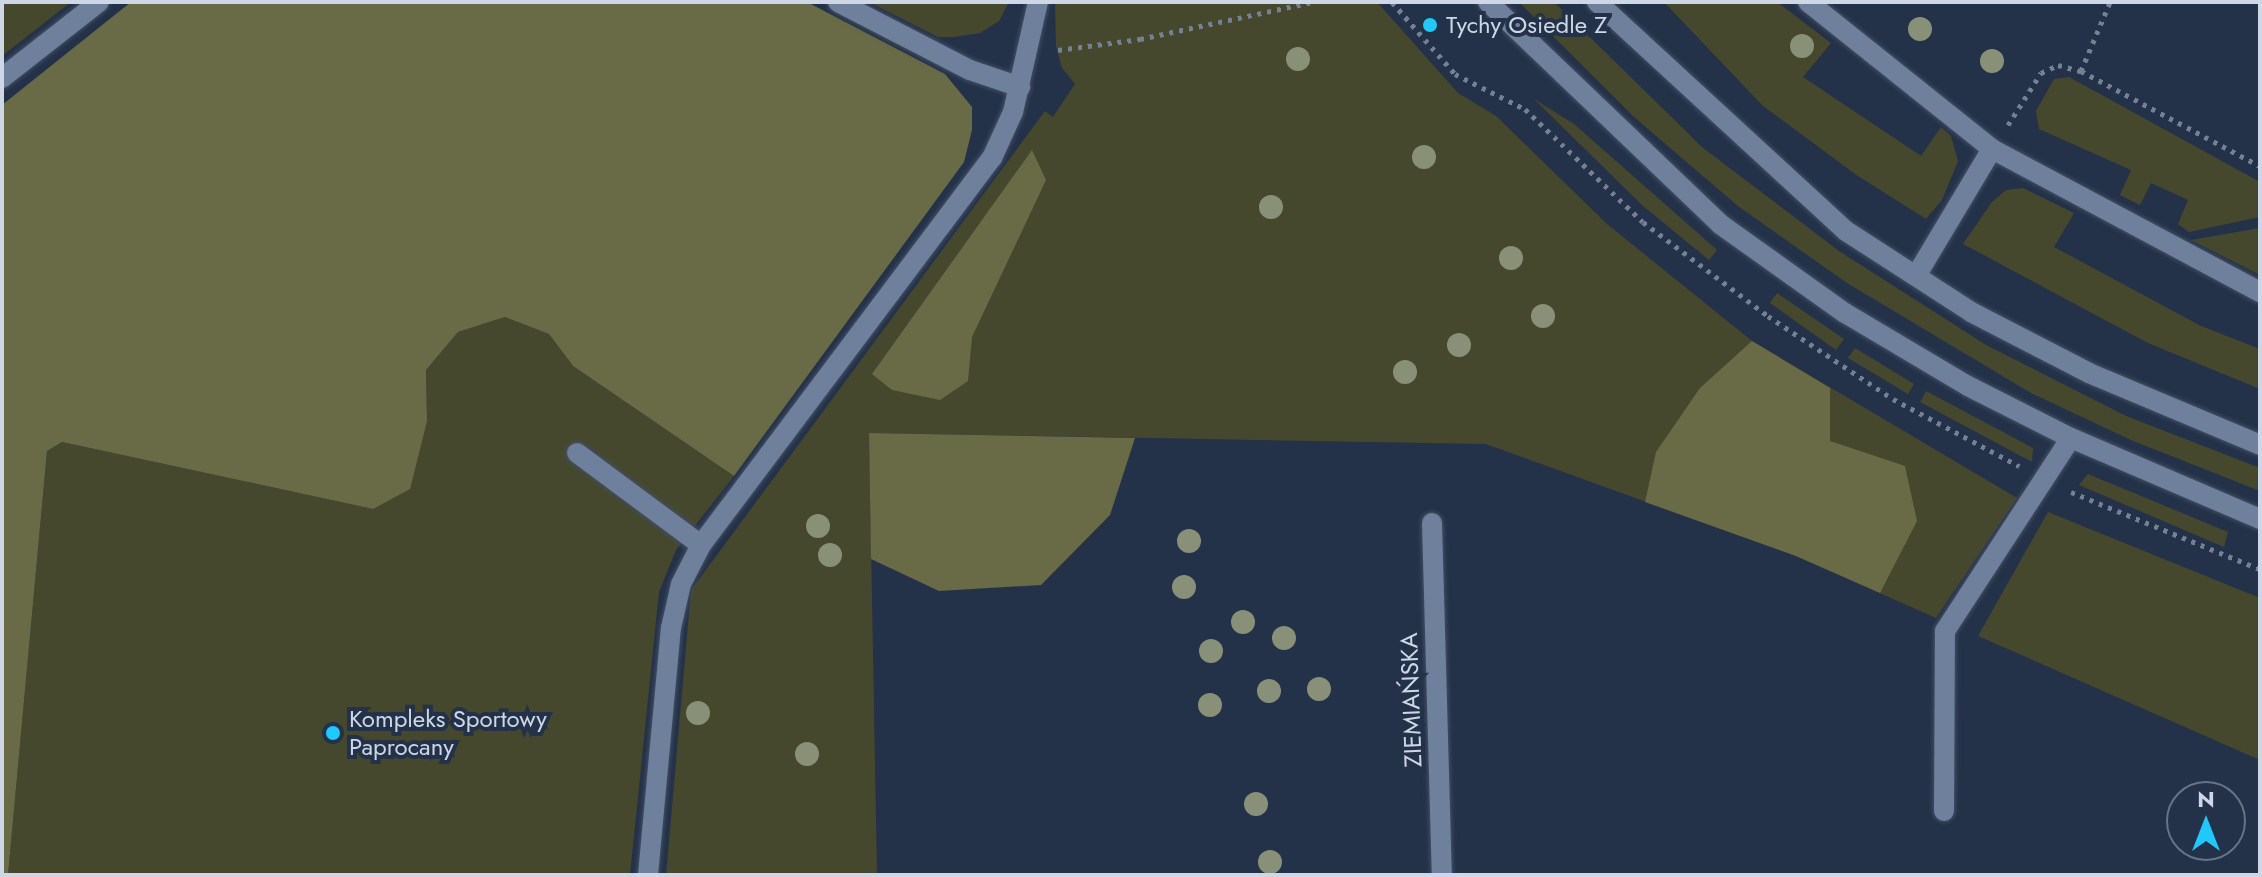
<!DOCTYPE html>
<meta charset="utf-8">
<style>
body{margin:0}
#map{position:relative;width:2262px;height:877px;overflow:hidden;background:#233249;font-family:Jost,sans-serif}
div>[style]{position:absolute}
.green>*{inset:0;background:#46482e}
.forest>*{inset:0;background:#686b45}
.path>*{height:5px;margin-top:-2.5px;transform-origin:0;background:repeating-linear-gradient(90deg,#748194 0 4px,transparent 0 10px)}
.roads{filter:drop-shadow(0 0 2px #424e62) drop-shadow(0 0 2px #424e62)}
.minor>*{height:20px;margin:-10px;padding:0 10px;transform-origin:10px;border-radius:10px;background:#6f809c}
.trees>*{width:24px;height:24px;margin:-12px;border-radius:50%;background:#889177}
.dots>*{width:22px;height:22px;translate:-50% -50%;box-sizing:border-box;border:4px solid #233249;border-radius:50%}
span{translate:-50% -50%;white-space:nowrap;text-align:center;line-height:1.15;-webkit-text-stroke:8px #233249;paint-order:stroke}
.poi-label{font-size:24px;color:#cdd7e6}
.left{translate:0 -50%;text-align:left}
.street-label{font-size:24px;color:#cdd7e6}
.frame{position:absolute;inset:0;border:4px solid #cdd7e6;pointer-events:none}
.north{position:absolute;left:2166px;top:781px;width:80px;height:80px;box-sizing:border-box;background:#233249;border:2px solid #677488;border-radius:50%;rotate:0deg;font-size:22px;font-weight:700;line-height:32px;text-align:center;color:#cdd7e6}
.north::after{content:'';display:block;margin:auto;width:28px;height:36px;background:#1ec9fd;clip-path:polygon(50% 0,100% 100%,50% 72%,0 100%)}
</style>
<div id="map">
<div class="green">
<i style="clip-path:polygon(2px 2px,71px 2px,2px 56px)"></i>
<i style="clip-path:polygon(869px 2px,1009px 2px,999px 21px,980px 33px,954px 37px,938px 37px)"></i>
<i style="clip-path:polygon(1055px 2px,1377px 2px,1458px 93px,1496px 116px,1607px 224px,1752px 341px,2017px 498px,1936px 618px,1796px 556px,1486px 444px,869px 433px,877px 875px,666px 875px,691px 590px,1045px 111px,1053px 117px,1075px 84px,1062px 68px,1056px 46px)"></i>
<i style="clip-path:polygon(1519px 2px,1554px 2px,1702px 147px,1839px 251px,1986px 345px,2126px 416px,2260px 468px,2260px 491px,2131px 440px,2031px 393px,1847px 283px,1738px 206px,1634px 117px)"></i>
<i style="clip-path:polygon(1664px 2px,1777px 2px,1831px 43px,1803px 77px,1921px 156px,1941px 127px,1951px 136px,1958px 161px,1942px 200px,1926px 219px,1855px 174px,1763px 106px)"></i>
<i style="clip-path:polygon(2069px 77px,2260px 182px,2260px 217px,2189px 232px,2178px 224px,2188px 200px,2151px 183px,2140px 205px,2120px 195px,2131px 170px,2039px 129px,2036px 111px,2054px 79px)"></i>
<i style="clip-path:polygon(1534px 99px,1574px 124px,1717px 250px,1709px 260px,1643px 206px)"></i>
<i style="clip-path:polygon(2023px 188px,2074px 213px,2054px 247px,2201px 326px,2260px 349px,2260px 389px,2148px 343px,1963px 244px,1992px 202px,2006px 190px)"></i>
<i style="clip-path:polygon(2260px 228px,2260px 275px,2191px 240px)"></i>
<i style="clip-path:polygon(1777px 293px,1844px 339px,1836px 350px,1770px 303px)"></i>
<i style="clip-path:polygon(505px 317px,549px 334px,573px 366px,734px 476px,676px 550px,659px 592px,630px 875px,8px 875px,47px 451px,62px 442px,373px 509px,427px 421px,426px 370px,458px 332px)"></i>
<i style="clip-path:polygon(1855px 348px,1914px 384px,1908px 394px,1848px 358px)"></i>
<i style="clip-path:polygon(1926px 391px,2033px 448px,2032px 462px,1920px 402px)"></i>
<i style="clip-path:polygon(2088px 474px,2228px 532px,2224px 547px,2079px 485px)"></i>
<i style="clip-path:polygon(2048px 512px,2260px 598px,2260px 760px,1978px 636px)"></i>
</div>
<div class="forest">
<i style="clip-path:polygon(131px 2px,807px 2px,945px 74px,972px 107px,972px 130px,964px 162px,734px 476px,573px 366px,549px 334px,505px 317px,458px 332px,426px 370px,427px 421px,410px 489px,373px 509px,62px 442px,47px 451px,8px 875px,2px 875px,2px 105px)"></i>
<i style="clip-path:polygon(1032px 150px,1046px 180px,972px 337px,968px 381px,940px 400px,892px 390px,872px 374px)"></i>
<i style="clip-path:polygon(1752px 341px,1830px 388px,1830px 441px,1905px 466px,1917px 521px,1880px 593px,1796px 556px,1645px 502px,1656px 452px,1700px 388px)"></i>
<i style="clip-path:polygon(869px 433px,1135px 438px,1110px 515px,1041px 585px,939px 591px,871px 559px)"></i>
</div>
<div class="path">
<i style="left:1392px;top:2px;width:96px;rotate:48.8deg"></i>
<i style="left:1455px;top:74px;width:78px;rotate:26.6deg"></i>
<i style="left:1525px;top:109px;width:163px;rotate:43.8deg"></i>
<i style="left:1643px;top:222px;width:156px;rotate:36.9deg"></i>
<i style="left:1768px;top:316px;width:150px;rotate:33.6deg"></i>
<i style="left:1893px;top:399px;width:143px;rotate:28deg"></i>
<i style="left:1058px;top:50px;width:83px;rotate:-7.6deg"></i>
<i style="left:1140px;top:39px;width:176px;rotate:-12.1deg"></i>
<i style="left:2081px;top:71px;width:75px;rotate:-67.2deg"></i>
<i style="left:2008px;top:125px;width:62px;rotate:-57.6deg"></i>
<i style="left:2041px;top:73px;width:19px;rotate:-25deg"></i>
<i style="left:2058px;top:65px;width:24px;rotate:15deg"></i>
<i style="left:2081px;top:71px;width:203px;rotate:28deg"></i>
<i style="left:2071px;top:492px;width:204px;rotate:22.2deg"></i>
</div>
<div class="roads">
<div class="minor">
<i style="left:838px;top:2px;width:148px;rotate:27.3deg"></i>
<i style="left:970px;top:70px;width:53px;rotate:18.8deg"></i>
<i style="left:1488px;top:2px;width:321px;rotate:43.7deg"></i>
<i style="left:1720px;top:224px;width:153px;rotate:35.5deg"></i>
<i style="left:1845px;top:313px;width:143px;rotate:30.7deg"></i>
<i style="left:1968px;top:386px;width:115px;rotate:26.8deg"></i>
<i style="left:2071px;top:438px;width:206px;rotate:23.2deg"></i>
<i style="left:1597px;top:2px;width:338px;rotate:42.6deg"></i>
<i style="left:1846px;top:231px;width:149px;rotate:32.9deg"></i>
<i style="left:1971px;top:312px;width:133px;rotate:27.3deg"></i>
<i style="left:2089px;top:373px;width:186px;rotate:22.8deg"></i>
<i style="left:1808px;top:2px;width:236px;rotate:38.6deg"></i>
<i style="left:1992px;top:149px;width:304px;rotate:28.1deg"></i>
<i style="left:2px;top:78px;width:123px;rotate:-38.1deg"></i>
<i style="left:1916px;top:276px;width:148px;rotate:-59.1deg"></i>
<i style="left:577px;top:453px;width:154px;rotate:36.6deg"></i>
<i style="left:1432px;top:523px;width:352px;rotate:88.4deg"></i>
<i style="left:1944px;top:811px;width:180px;rotate:-89.7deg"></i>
<i style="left:1945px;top:631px;width:230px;rotate:-56.9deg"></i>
<i style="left:648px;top:875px;width:248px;rotate:-84.7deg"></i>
<i style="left:671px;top:628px;width:45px;rotate:-77.2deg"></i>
<i style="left:681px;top:584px;width:44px;rotate:-62.9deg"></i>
<i style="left:701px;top:545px;width:484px;rotate:-53.1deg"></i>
<i style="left:992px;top:158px;width:51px;rotate:-65.5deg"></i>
<i style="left:1013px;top:112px;width:113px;rotate:-77.2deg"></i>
</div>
</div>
<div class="trees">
<i style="left:1920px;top:29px"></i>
<i style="left:1802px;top:46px"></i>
<i style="left:1298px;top:59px"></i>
<i style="left:1992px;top:61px"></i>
<i style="left:1424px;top:157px"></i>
<i style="left:1271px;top:207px"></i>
<i style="left:1511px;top:258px"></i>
<i style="left:1543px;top:316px"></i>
<i style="left:1459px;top:345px"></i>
<i style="left:1405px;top:372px"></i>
<i style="left:818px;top:526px"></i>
<i style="left:1189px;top:541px"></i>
<i style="left:830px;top:555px"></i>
<i style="left:1184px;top:587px"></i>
<i style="left:1243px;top:622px"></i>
<i style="left:1284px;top:638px"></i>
<i style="left:1211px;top:651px"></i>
<i style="left:1319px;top:689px"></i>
<i style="left:1269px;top:691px"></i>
<i style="left:1210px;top:705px"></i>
<i style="left:698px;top:713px"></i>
<i style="left:807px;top:754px"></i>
<i style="left:1256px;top:804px"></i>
<i style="left:1270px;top:862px"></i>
</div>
<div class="dots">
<i style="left:1430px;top:25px;background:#1ec9fd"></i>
<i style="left:333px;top:733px;background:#1ec9fd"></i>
</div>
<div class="poi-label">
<span class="left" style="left:1446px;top:25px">Tychy Osiedle Z</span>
<span class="left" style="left:349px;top:733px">Kompleks Sportowy<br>Paprocany</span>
</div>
<div class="street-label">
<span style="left:1411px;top:700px;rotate:-92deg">ZIEMIAŃSKA</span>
</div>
<div class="frame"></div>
<div class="north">N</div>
</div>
